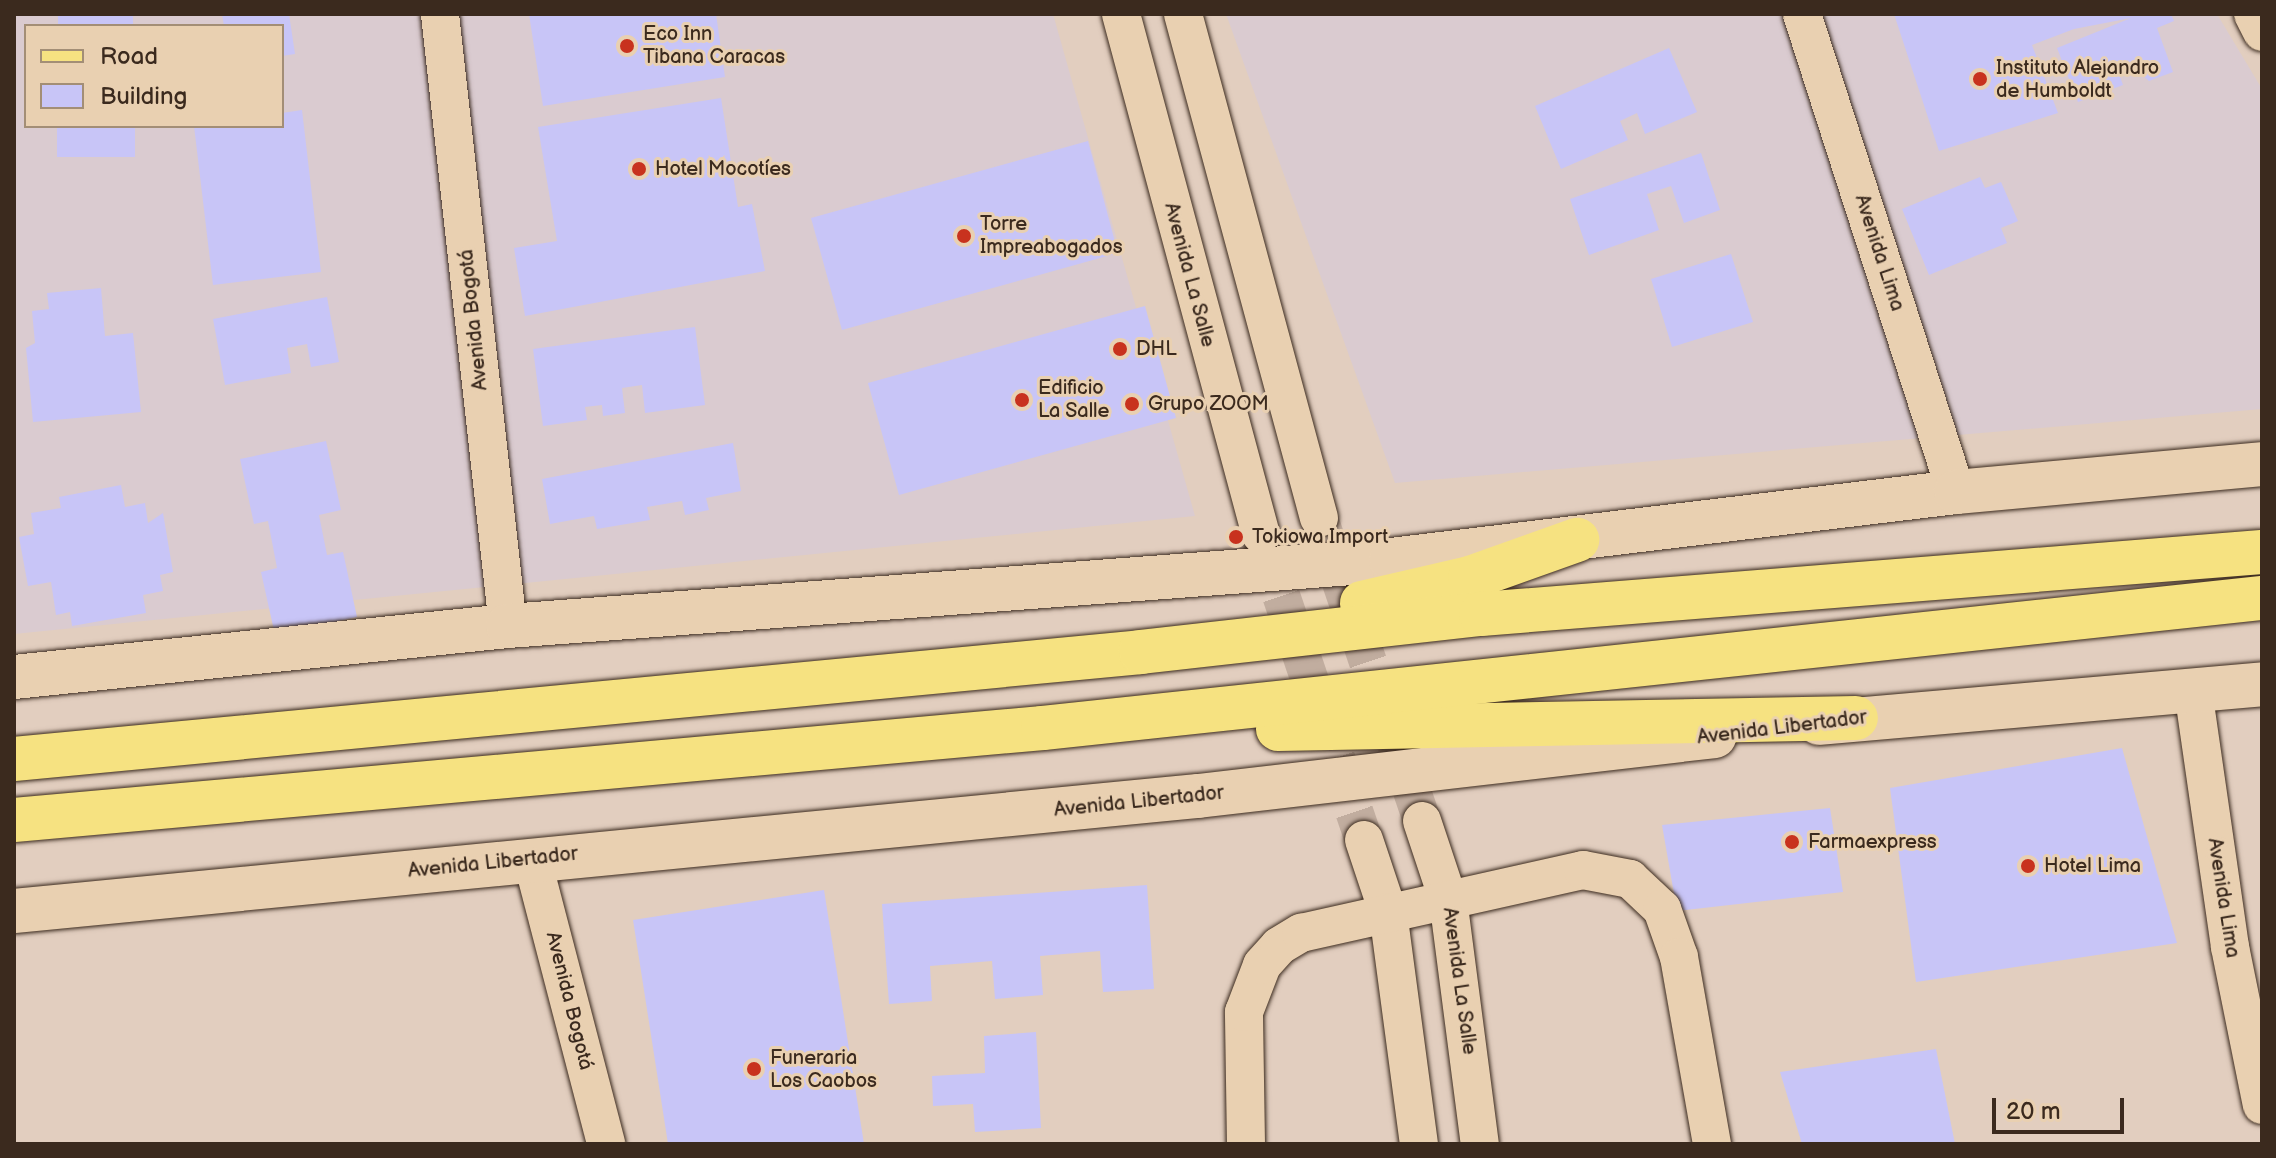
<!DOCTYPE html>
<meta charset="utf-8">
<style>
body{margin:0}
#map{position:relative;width:2276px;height:1158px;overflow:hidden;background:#e2cebf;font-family:"Balsamiq Sans",sans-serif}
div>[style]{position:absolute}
.built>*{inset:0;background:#dacbd0}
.building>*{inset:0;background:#c8c5f7}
.street-tunnel>*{height:38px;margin-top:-19px;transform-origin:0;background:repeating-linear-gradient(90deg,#c1ad9f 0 38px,transparent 0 57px)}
.roads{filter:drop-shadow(0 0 2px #3b2a1e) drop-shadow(0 0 2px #3b2a1e)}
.street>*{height:38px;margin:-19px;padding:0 19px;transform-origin:19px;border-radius:19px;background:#e9d0b1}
.secondary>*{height:44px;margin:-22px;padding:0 22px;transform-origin:22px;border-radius:22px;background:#e9d0b1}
.primary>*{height:44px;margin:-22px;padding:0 22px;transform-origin:22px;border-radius:22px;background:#f6e281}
.dots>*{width:22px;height:22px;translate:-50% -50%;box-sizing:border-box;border:4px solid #e9d0b1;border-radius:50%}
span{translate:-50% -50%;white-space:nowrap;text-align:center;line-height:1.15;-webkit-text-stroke:6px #e9d0b1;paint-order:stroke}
.poi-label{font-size:20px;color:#3b2a1e}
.left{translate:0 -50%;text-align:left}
.street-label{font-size:20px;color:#3b2a1e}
.frame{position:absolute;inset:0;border:16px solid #3b2a1e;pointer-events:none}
.legend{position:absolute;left:24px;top:24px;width:260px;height:104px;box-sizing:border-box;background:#e9d0b1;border:2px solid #a38e76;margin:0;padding:10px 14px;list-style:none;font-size:24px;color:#3b2a1e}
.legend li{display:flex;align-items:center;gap:16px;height:40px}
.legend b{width:40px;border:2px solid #a38e76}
.scale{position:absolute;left:1992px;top:1098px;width:132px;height:36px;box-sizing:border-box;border:4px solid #3b2a1e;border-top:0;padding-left:10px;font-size:24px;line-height:28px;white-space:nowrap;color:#3b2a1e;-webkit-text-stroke:6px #e9d0b1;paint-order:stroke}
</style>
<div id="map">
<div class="built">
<i style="clip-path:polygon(evenodd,14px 14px,1053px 14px,1195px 516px,14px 634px,14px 14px,26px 26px,282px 26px,282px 126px,26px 126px,26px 26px)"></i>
<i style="clip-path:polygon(1226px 14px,2217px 14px,2262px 89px,2262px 409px,1395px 483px)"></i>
</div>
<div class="building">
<i style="clip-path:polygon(58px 14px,133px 14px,133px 26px,58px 26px)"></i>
<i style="clip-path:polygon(222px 14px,289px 14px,295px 54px,282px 56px,282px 26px,224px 26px)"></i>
<i style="clip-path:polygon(529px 14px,716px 14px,725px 77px,543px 106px)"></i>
<i style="clip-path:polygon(1894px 14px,2171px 14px,2174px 21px,2157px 28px,2173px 72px,2149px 81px,2130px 64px,2117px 69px,2123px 85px,2078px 102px,2057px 48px,2131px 18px,2074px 29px,2032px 45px,2058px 113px,1939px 151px)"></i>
<i style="clip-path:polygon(1669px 48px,1697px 112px,1645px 134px,1637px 113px,1620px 121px,1628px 140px,1561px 169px,1535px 106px)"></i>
<i style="clip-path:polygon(721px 98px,738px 207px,752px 204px,765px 271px,525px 316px,514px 248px,557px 241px,538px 127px)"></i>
<i style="clip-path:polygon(302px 110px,321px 272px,213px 285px,194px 126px,282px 126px,282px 113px)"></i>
<i style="clip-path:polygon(57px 126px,135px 126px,135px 157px,57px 157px)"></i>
<i style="clip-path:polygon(1088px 141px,1118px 253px,842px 330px,811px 218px)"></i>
<i style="clip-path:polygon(1701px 153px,1720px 210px,1684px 223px,1671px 186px,1647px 194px,1659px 230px,1589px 255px,1570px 199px)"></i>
<i style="clip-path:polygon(1980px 177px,1985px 188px,2001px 182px,2018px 221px,2001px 228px,2007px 243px,1929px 275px,1902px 209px)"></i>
<i style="clip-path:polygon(1731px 254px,1753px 322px,1672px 347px,1651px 279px)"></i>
<i style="clip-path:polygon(101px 288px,105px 336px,133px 333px,141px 412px,33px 422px,26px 348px,35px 343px,32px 311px,49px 309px,47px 293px)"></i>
<i style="clip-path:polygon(327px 297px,339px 362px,311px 367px,307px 344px,287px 348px,291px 373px,225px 385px,213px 319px)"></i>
<i style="clip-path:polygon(1145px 306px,1176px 418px,899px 495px,868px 383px)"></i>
<i style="clip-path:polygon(695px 327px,705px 405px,645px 413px,642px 385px,622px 388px,625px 413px,603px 416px,602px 405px,585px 407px,587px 420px,543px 426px,533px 349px)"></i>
<i style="clip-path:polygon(326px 441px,341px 510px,319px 515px,327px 555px,343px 552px,357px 617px,275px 635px,261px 572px,277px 568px,268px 521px,254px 524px,240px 459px)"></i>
<i style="clip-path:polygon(733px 443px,741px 491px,706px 498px,709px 510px,685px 515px,682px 501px,647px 507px,650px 520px,597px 529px,594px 516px,550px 524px,542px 479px)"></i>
<i style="clip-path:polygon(121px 485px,125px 507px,145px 503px,148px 523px,163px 513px,173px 572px,160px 575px,163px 591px,143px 595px,146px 613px,72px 626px,70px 612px,56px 615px,51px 582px,28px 586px,19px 537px,34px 534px,31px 513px,61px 508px,59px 497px)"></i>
<i style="clip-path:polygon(2122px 748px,2177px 943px,1916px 982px,1890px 788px)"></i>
<i style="clip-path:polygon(1830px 808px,1843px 892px,1677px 911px,1662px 825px)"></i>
<i style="clip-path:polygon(1147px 885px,1154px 989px,1103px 992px,1100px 951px,1040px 956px,1043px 995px,995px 999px,992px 961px,930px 966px,932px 1001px,889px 1004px,882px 904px)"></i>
<i style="clip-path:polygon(824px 890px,864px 1144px,668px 1144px,633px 920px)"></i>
<i style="clip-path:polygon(1036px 1032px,1041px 1128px,975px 1132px,973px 1104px,933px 1106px,932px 1076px,985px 1073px,984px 1036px)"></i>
<i style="clip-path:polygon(1936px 1049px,1955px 1144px,1802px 1144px,1780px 1072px)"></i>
</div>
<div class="street-tunnel">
<i style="left:1319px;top:518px;width:320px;rotate:71.2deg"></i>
<i style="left:1263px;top:542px;width:315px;rotate:71.3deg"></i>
</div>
<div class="roads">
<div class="street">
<i style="left:440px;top:14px;width:616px;rotate:83.66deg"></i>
<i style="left:1121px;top:14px;width:539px;rotate:74.96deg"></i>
<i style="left:1183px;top:14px;width:522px;rotate:74.9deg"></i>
<i style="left:1802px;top:14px;width:502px;rotate:72.14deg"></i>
<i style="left:2253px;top:14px;width:20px;rotate:63deg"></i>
<i style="left:2193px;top:690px;width:260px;rotate:81.8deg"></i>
<i style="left:2230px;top:947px;width:161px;rotate:78.6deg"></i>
<i style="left:1422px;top:821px;width:82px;rotate:71.6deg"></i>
<i style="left:1448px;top:899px;width:247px;rotate:82.6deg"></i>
<i style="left:1364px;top:840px;width:76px;rotate:71.6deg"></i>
<i style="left:1388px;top:912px;width:234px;rotate:82.4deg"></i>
<i style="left:532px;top:859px;width:294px;rotate:75.4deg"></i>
<i style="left:1246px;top:1144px;width:132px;rotate:-90.9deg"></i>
<i style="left:1244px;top:1012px;width:50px;rotate:-69deg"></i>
<i style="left:1262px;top:965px;width:25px;rotate:-48deg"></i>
<i style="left:1279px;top:946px;width:26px;rotate:-31deg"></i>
<i style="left:1301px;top:933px;width:289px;rotate:-12.6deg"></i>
<i style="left:1583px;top:870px;width:48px;rotate:10.8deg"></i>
<i style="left:1630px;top:879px;width:44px;rotate:43.2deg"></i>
<i style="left:1662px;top:909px;width:51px;rotate:70.5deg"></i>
<i style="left:1679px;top:957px;width:190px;rotate:80deg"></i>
</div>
<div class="secondary">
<i style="left:14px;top:677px;width:497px;rotate:-5.9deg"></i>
<i style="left:508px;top:626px;width:885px;rotate:-4.27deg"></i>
<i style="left:1391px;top:560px;width:569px;rotate:-6.86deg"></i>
<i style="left:1956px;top:492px;width:307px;rotate:-5.2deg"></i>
<i style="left:1819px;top:723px;width:445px;rotate:-5deg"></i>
<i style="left:14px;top:911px;width:1190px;rotate:-5.55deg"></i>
<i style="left:1198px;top:796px;width:520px;rotate:-6.62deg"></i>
</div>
<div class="primary">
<i style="left:1362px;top:603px;width:111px;rotate:-13deg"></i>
<i style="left:1470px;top:578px;width:114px;rotate:-19.6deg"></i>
<i style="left:1278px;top:729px;width:578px;rotate:-1.09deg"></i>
<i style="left:14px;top:759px;width:1132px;rotate:-5.42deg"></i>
<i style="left:1141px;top:652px;width:342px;rotate:-6.4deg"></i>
<i style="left:1481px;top:614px;width:783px;rotate:-4.54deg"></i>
<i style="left:14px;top:820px;width:1033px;rotate:-5.11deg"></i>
<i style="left:1043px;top:728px;width:1226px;rotate:-6.09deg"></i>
</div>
</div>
<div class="dots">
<i style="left:627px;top:46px;background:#c8321e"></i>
<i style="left:1980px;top:79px;background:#c8321e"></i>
<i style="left:639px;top:169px;background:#c8321e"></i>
<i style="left:964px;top:236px;background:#c8321e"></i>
<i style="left:1120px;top:349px;background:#c8321e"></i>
<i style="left:1022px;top:400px;background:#c8321e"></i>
<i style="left:1132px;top:404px;background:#c8321e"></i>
<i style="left:1236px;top:537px;background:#c8321e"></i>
<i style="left:1792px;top:842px;background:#c8321e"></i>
<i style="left:2028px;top:866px;background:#c8321e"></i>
<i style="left:754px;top:1069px;background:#c8321e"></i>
</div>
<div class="poi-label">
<span class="left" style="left:643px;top:46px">Eco Inn<br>Tibana Caracas</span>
<span class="left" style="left:1996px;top:80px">Instituto Alejandro<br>de Humboldt</span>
<span class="left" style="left:655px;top:169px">Hotel Mocotíes</span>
<span class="left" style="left:980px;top:236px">Torre<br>Impreabogados</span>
<span class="left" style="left:1136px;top:349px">DHL</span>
<span class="left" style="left:1038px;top:400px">Edificio<br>La Salle</span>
<span class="left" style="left:1148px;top:404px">Grupo ZOOM</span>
<span class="left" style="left:1252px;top:537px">Tokiowa Import</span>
<span class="left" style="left:1808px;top:842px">Farmaexpress</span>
<span class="left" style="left:2044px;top:866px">Hotel Lima</span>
<span class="left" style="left:770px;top:1070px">Funeraria<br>Los Caobos</span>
</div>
<div class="street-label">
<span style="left:1879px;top:253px;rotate:72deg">Avenida Lima</span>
<span style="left:1189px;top:275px;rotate:75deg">Avenida La Salle</span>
<span style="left:474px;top:320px;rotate:-96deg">Avenida Bogotá</span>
<span style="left:1782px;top:728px;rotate:-7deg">Avenida Libertador</span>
<span style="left:1139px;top:802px;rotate:-6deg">Avenida Libertador</span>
<span style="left:493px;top:863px;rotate:-6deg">Avenida Libertador</span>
<span style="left:2223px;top:898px;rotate:81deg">Avenida Lima</span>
<span style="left:1459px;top:981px;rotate:82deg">Avenida La Salle</span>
<span style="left:569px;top:1001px;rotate:76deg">Avenida Bogotá</span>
</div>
<div class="frame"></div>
<ul class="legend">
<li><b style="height:10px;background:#f6e281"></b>Road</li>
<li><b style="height:22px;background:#c8c5f7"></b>Building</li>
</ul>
<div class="scale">20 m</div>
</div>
